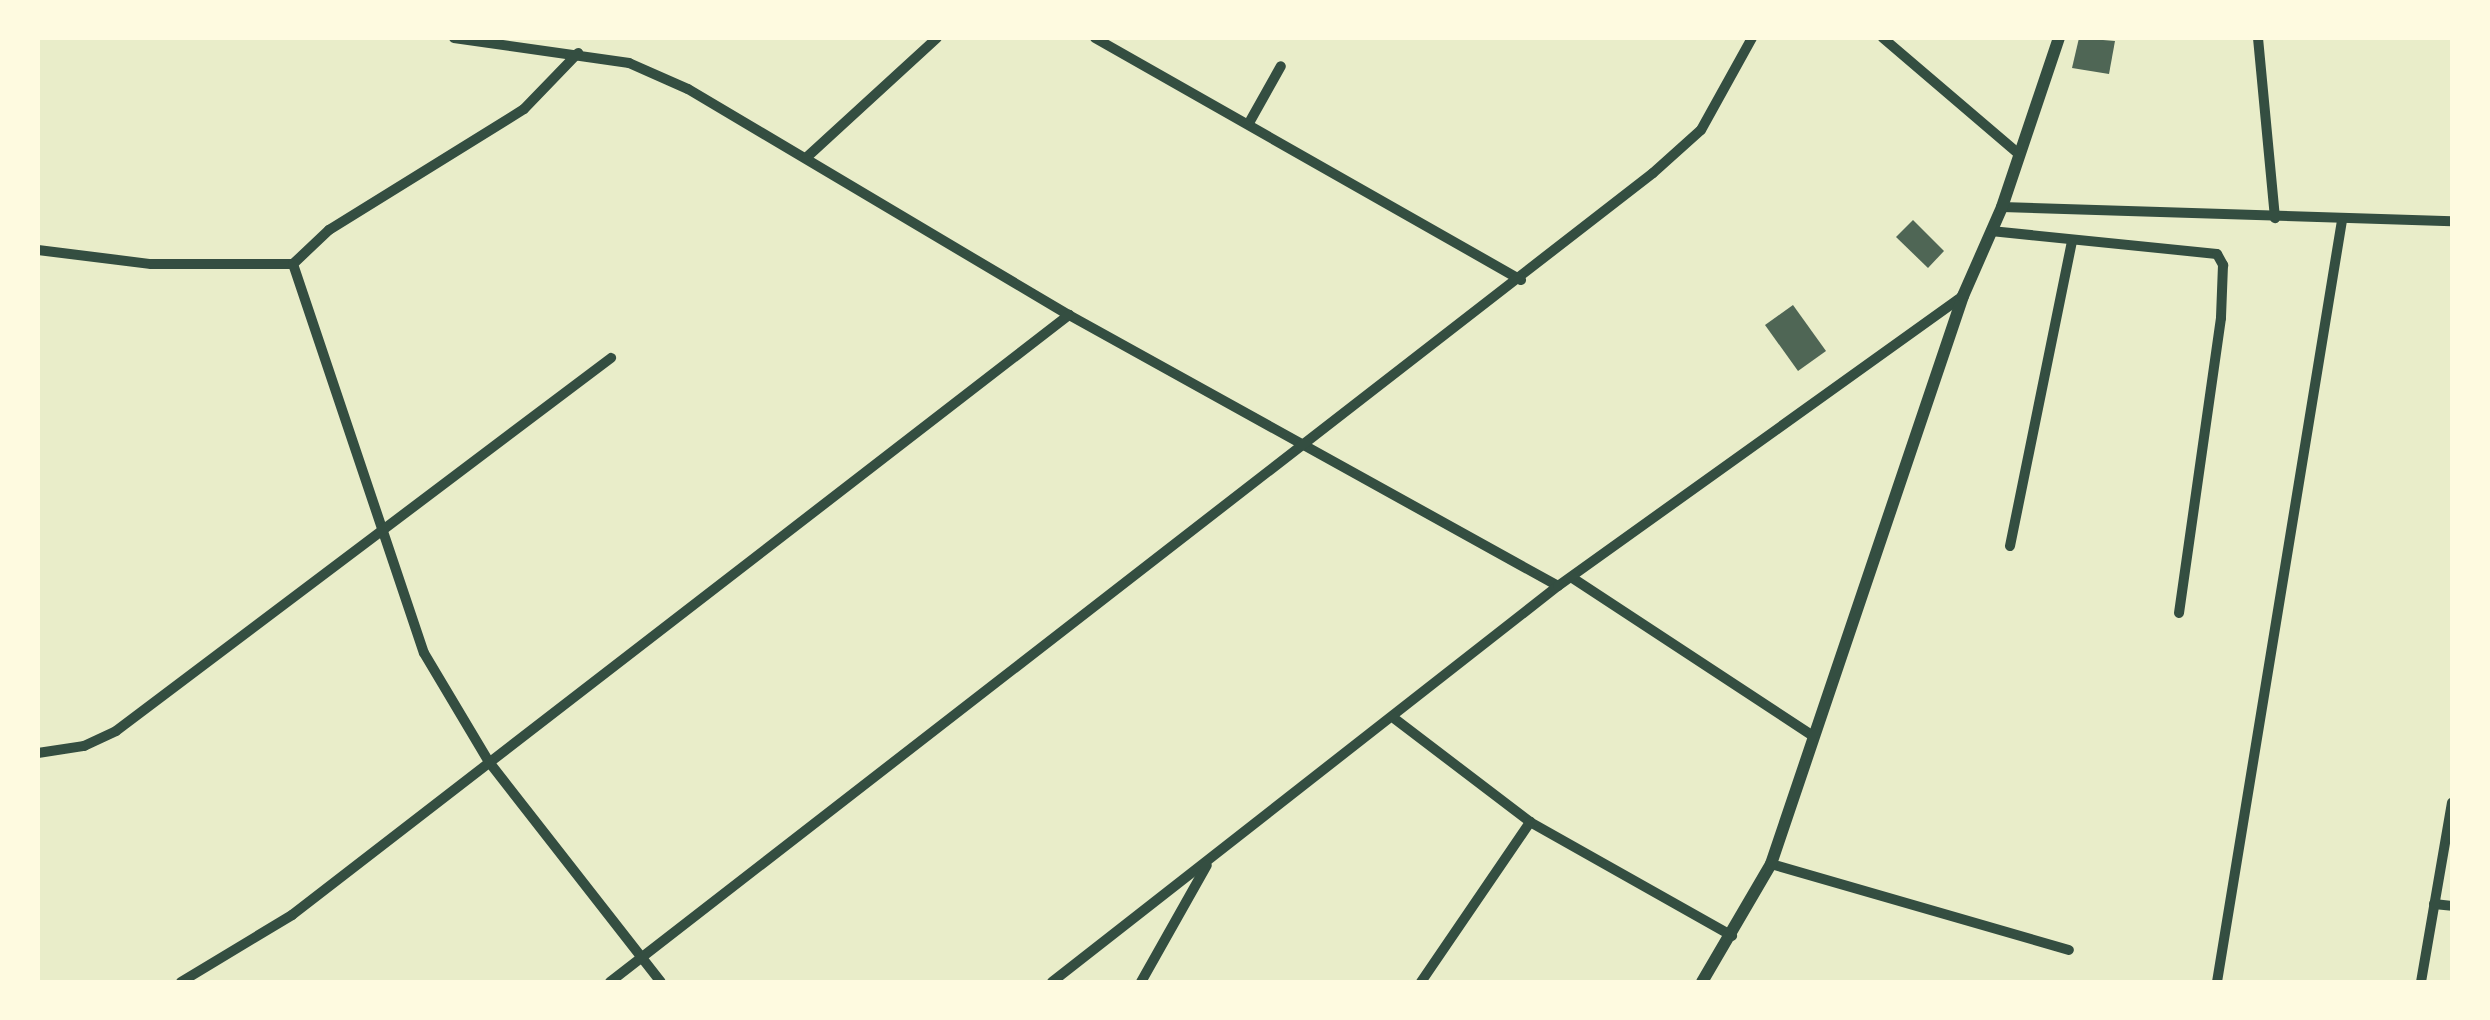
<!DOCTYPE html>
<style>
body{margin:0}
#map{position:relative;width:2490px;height:1020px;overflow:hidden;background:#e9edc9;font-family:Figtree,sans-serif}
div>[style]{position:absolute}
.building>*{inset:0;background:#4f6655}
.minor>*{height:10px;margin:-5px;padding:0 5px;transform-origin:5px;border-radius:5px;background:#344e41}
.tertiary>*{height:12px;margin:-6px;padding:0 6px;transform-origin:6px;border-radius:6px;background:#344e41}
span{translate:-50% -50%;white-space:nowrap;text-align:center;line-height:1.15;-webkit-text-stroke:10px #fefae0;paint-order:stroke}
.frame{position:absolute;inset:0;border:40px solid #fefae0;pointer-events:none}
</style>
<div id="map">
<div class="building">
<i style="clip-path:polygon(2079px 38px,2115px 41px,2109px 74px,2072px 68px)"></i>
<i style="clip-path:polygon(1913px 220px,1944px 251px,1928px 268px,1896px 237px)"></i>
<i style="clip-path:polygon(1793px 305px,1826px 351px,1798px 371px,1765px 325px)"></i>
</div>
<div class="minor">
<i style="left:454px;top:38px;width:177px;rotate:8.1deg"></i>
<i style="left:629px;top:63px;width:64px;rotate:23.8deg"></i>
<i style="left:688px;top:89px;width:443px;rotate:30.7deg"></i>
<i style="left:1069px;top:315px;width:559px;rotate:28.99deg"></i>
<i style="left:1095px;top:38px;width:490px;rotate:29.6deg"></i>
<i style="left:1883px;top:38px;width:180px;rotate:40.5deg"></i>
<i style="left:2258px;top:38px;width:181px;rotate:84.6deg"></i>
<i style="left:1249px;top:123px;width:65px;rotate:-60.7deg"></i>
<i style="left:807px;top:157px;width:176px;rotate:-42.5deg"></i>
<i style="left:2002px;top:207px;width:450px;rotate:1.8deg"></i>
<i style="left:1991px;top:231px;width:227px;rotate:5.8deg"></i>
<i style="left:2217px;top:254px;width:13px;rotate:61deg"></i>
<i style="left:2223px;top:265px;width:53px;rotate:92.2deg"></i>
<i style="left:2221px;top:318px;width:298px;rotate:98.1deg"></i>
<i style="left:38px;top:250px;width:114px;rotate:7.1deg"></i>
<i style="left:151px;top:264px;width:142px"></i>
<i style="left:293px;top:264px;width:50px;rotate:-43.4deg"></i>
<i style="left:329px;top:230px;width:229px;rotate:-31.8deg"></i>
<i style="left:524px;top:109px;width:78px;rotate:-46deg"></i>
<i style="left:293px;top:264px;width:410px;rotate:71.4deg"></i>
<i style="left:424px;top:653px;width:127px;rotate:59.2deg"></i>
<i style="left:489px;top:762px;width:279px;rotate:52deg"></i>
<i style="left:2010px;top:546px;width:311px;rotate:-78.5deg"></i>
<i style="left:1574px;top:579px;width:286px;rotate:33.3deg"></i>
<i style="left:1395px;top:719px;width:170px;rotate:37.3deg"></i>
<i style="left:1530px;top:822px;width:232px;rotate:29.4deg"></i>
<i style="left:38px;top:753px;width:47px;rotate:-8.7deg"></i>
<i style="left:84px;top:746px;width:35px;rotate:-25deg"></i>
<i style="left:116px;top:731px;width:620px;rotate:-37deg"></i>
<i style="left:1771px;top:864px;width:310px;rotate:16.1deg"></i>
<i style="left:2434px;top:904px;width:18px;rotate:6deg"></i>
<i style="left:181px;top:982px;width:130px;rotate:-31.1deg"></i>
<i style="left:292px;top:915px;width:982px;rotate:-37.68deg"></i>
<i style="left:610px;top:982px;width:1320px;rotate:-37.8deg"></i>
<i style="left:1653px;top:173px;width:64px;rotate:-41.9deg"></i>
<i style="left:1701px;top:130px;width:105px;rotate:-61deg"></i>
<i style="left:1052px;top:982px;width:643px;rotate:-38.05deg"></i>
<i style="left:1558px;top:586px;width:497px;rotate:-35.6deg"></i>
<i style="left:1141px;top:982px;width:134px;rotate:-60.6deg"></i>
<i style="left:1421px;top:982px;width:194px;rotate:-55.7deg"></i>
<i style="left:2217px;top:982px;width:772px;rotate:-80.68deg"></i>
<i style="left:2421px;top:982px;width:182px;rotate:-80.2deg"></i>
</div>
<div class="tertiary">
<i style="left:1702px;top:982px;width:137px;rotate:-59.7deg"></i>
<i style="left:1771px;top:864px;width:600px;rotate:-71.32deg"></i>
<i style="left:1963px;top:296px;width:97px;rotate:-66.3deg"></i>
<i style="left:2002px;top:207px;width:178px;rotate:-71.4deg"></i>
</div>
<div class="frame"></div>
</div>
